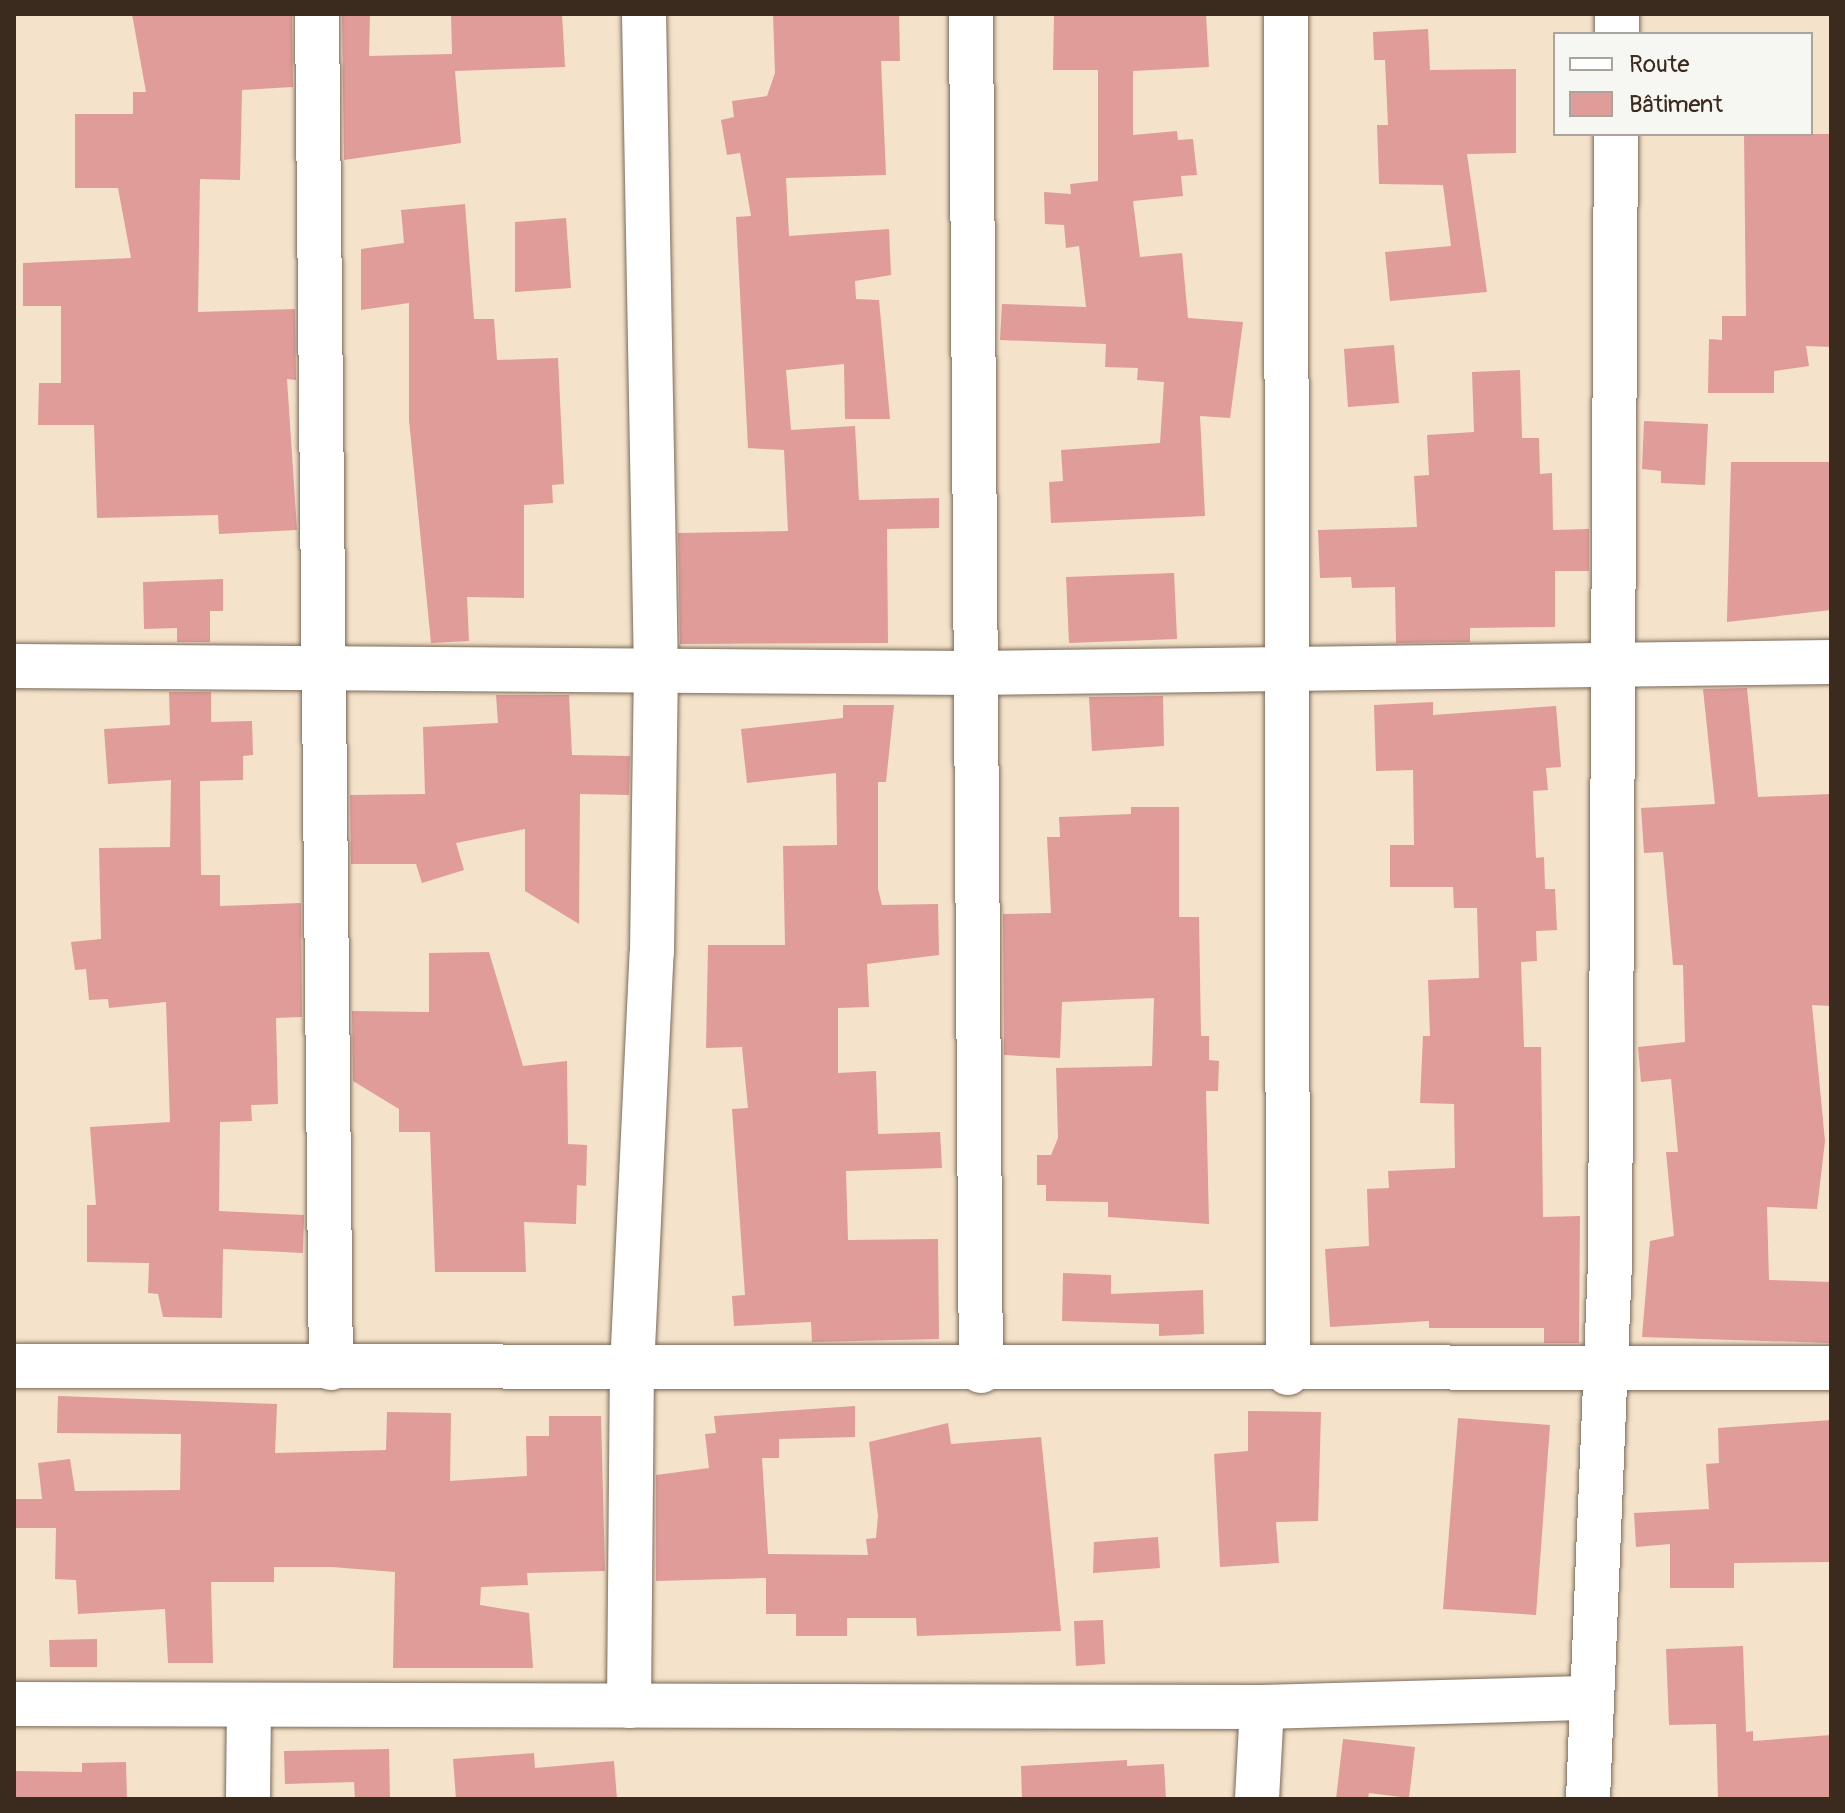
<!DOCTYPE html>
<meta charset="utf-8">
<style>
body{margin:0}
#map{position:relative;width:1845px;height:1813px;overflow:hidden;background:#f4e2ca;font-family:Pangolin,sans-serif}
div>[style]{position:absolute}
.building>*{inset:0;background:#e09c99}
.roads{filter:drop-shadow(0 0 2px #7c6a5a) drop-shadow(0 0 2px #7c6a5a)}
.minor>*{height:44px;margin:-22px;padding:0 22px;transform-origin:22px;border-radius:22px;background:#fff}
span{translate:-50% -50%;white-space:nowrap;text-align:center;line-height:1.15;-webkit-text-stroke:8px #f6f6f2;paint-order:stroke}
.frame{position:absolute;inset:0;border:16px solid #3b2a1e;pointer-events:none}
.legend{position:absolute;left:1553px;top:32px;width:260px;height:104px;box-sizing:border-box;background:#f6f6f2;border:2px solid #aba49d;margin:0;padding:10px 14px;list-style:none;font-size:24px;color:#3b2a1e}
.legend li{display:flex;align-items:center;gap:16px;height:40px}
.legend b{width:40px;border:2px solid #aba49d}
</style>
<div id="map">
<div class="building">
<i style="clip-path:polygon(132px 14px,292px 14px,293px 87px,242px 90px,240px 180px,200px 179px,198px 312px,295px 309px,296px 380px,287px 379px,297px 530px,219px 534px,218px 515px,97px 518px,94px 425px,38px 425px,39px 383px,61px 383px,61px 306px,23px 306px,23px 263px,131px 258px,118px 188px,75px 188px,75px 114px,133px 114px,133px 92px,146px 92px)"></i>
<i style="clip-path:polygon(342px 14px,370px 14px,369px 56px,452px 54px,451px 14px,562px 14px,565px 67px,455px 71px,461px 143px,344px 160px)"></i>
<i style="clip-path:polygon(773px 14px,899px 14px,900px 61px,881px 61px,886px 175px,786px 178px,789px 236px,889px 229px,891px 275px,855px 281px,856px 299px,879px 300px,890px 419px,845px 419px,844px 364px,786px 370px,791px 430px,855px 426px,859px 500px,939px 498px,939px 528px,887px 529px,888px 643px,680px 644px,678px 533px,788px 531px,784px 450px,748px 448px,736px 217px,751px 216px,740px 153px,727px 155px,721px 120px,734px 117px,732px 101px,767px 96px,775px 73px)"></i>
<i style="clip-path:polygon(1054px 14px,1206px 14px,1209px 67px,1133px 71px,1133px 135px,1177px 131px,1178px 140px,1193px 139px,1197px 175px,1181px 176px,1183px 196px,1133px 201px,1140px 257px,1182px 253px,1188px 318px,1243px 322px,1230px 418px,1200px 416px,1205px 516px,1051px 523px,1049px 482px,1063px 481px,1061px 450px,1160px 443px,1164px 382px,1137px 380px,1138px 368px,1105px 367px,1106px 344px,1000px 340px,1002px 304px,1086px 307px,1079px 246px,1066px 248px,1064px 225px,1045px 224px,1044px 192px,1071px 194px,1070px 184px,1098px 181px,1098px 70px,1053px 70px)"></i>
<i style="clip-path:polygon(1428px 29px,1430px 70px,1516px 69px,1516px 153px,1467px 154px,1487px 292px,1390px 301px,1385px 252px,1451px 246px,1443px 185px,1379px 184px,1377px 125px,1388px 125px,1385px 60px,1374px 60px,1373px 32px)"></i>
<i style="clip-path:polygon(1744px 134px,1831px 134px,1831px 347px,1806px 346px,1809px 366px,1774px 371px,1774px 393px,1708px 393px,1709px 339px,1722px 340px,1722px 316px,1746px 316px)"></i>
<i style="clip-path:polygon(465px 204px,474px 319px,494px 319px,497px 360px,558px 358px,564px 484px,552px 485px,553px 503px,524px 505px,524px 598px,467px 597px,469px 641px,431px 643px,409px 420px,409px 303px,361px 310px,361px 249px,404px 243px,401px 210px)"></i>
<i style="clip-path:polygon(566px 218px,571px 288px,515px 292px,515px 222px)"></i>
<i style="clip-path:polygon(1394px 345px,1399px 403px,1348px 407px,1344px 349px)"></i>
<i style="clip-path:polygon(1520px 370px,1522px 438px,1539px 438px,1540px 474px,1552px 473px,1553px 530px,1589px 529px,1589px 571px,1555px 571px,1555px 627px,1470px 628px,1470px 642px,1396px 643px,1395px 587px,1352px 588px,1351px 577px,1320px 578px,1318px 530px,1417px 527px,1414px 476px,1429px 475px,1427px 435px,1474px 432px,1472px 372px)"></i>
<i style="clip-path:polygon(1644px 421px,1708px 424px,1705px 485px,1661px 483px,1661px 471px,1642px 469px)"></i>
<i style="clip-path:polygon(1731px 462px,1831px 462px,1831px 610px,1727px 622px)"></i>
<i style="clip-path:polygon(1174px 573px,1177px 639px,1069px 643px,1066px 577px)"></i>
<i style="clip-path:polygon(223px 579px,223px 611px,210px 611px,210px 642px,177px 642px,177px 628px,144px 629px,143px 582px)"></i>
<i style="clip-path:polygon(1747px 688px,1758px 797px,1831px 794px,1831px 1006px,1812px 1005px,1825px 1141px,1817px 1209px,1767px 1207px,1769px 1280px,1831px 1282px,1831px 1343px,1642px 1337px,1650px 1241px,1674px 1236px,1666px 1152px,1678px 1152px,1671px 1079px,1641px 1082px,1638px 1047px,1685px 1042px,1683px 965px,1673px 965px,1663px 852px,1644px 853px,1641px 808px,1715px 804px,1703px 689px)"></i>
<i style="clip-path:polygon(169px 692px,211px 692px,211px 722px,252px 721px,253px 755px,243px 756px,243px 780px,200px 781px,201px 875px,220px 875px,220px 906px,301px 903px,302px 1017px,276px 1018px,278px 1104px,251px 1105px,252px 1121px,220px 1122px,219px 1211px,304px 1215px,303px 1253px,223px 1249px,222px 1318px,163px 1317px,158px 1294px,148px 1293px,149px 1263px,87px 1262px,87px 1205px,96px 1205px,90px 1127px,170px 1122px,166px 1002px,109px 1008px,108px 999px,89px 1000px,86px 969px,75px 970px,71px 942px,101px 939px,99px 848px,170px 847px,171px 780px,108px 784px,104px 729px,170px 725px)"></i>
<i style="clip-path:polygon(496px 695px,569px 695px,572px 755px,630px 756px,629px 795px,580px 794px,579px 924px,525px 891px,525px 829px,456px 843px,464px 870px,422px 883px,416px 864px,351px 864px,350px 795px,425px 794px,423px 727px,498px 723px)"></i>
<i style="clip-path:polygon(1163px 696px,1164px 746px,1092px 751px,1089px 697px)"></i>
<i style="clip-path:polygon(1433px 702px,1433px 715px,1556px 706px,1561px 767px,1546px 768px,1548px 790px,1533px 791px,1536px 858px,1544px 857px,1545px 889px,1555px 889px,1557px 930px,1536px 931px,1537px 961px,1521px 962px,1524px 1047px,1541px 1047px,1543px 1217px,1580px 1216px,1579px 1343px,1544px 1343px,1544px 1328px,1429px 1328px,1429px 1321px,1330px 1327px,1325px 1249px,1369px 1246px,1367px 1189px,1389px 1188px,1388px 1171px,1455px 1168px,1454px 1104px,1420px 1103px,1423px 1036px,1430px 1036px,1428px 980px,1479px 978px,1477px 908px,1454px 908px,1453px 887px,1390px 887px,1390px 845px,1414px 845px,1413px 770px,1376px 771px,1374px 705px)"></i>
<i style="clip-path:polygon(843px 705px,894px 705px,886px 782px,878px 782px,878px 889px,882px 905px,938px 904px,939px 955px,867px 964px,869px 1007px,838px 1008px,838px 1073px,876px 1071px,878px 1134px,940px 1132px,942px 1168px,846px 1171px,848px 1240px,938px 1239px,939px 1339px,812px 1342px,811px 1322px,734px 1326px,732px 1296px,745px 1295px,732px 1109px,748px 1108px,742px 1047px,706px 1048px,708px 945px,785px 945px,783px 846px,837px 845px,836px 773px,747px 783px,741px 729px,843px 718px)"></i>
<i style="clip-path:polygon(1131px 807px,1179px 807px,1179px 917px,1199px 917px,1201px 1036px,1209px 1036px,1209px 1060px,1219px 1061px,1218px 1091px,1206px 1091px,1209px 1224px,1108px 1217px,1108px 1202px,1046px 1201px,1046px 1185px,1037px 1185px,1037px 1155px,1051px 1155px,1058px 1138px,1056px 1068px,1152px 1066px,1154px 998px,1062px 1002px,1060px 1058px,1004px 1055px,1003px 914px,1051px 913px,1047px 837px,1060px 837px,1059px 817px,1131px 814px)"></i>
<i style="clip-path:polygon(489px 952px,523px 1066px,567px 1061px,568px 1144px,587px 1145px,586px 1186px,577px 1185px,576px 1224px,524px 1222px,526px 1272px,435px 1272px,430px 1132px,399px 1132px,399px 1109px,353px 1081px,352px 1011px,429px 1012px,429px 953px)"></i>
<i style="clip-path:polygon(1063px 1273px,1111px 1275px,1111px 1294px,1203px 1290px,1204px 1334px,1159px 1336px,1159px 1324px,1062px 1321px)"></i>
<i style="clip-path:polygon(58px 1396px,277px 1404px,275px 1453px,386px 1450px,387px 1412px,451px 1413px,450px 1481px,527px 1476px,526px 1436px,549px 1436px,549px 1416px,601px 1416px,605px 1571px,527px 1573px,528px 1585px,481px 1587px,480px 1605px,529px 1613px,533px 1668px,393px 1668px,395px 1572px,332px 1567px,274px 1567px,274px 1582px,211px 1582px,213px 1663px,168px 1663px,165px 1609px,78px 1614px,76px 1580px,55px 1579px,56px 1528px,14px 1528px,14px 1499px,42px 1499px,38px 1463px,70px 1459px,75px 1491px,180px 1490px,181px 1434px,57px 1433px)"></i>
<i style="clip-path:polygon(855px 1406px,855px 1437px,779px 1439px,779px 1458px,762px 1458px,768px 1554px,868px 1555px,866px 1539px,876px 1538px,878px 1516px,869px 1442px,948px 1423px,951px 1444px,1041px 1437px,1061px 1631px,917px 1636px,916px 1618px,847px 1618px,847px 1636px,796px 1636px,796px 1614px,766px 1614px,766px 1578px,656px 1581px,656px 1475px,709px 1468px,705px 1434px,716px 1433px,714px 1416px)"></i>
<i style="clip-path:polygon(1248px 1411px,1321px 1412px,1318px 1521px,1276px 1522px,1279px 1563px,1220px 1567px,1214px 1454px,1248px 1451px)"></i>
<i style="clip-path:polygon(1458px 1418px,1550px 1425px,1536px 1615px,1443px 1609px)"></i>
<i style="clip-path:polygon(1831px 1420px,1831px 1562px,1734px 1563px,1734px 1588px,1670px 1588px,1670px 1544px,1636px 1547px,1634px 1513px,1709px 1509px,1706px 1464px,1719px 1463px,1718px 1428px)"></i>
<i style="clip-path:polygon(1158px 1537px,1160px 1568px,1093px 1573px,1094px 1542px)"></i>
<i style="clip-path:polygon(1103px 1620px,1105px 1664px,1076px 1666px,1074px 1621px)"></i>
<i style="clip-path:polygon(97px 1639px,97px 1667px,50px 1667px,49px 1640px)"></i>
<i style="clip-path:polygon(1743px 1646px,1746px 1732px,1753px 1731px,1753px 1741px,1831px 1735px,1831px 1799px,1718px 1799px,1716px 1724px,1669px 1725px,1666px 1649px)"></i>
<i style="clip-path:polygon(1343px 1739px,1415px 1747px,1409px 1798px,1369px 1793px,1368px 1799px,1336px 1799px)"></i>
<i style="clip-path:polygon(389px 1749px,390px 1799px,355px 1799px,354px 1782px,285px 1784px,284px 1751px)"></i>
<i style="clip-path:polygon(534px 1753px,535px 1768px,614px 1761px,617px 1799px,456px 1799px,453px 1759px)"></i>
<i style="clip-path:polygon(1127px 1760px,1127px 1766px,1164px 1764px,1166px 1799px,1022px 1799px,1021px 1766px)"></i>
<i style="clip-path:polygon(126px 1762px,127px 1799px,14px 1799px,14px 1771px,82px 1772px,82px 1763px)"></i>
</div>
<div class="roads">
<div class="minor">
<i style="left:317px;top:14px;width:1354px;rotate:89.41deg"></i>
<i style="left:971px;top:14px;width:1357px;rotate:89.58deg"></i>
<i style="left:1286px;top:14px;width:1359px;rotate:89.92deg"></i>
<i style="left:1617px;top:34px;width:20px;rotate:-90deg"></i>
<i style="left:14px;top:666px;width:957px;rotate:0.42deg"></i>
<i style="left:971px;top:673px;width:860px;rotate:-0.73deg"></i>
<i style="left:14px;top:1366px;width:1817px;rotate:0.06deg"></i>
<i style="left:14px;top:1704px;width:1248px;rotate:0.14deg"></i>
<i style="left:1262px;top:1707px;width:330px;rotate:-1.6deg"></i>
<i style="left:629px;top:1706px;width:337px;rotate:-89.5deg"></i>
<i style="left:632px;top:1369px;width:417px;rotate:-87.3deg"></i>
<i style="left:652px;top:952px;width:278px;rotate:-89.2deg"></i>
<i style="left:656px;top:674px;width:660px;rotate:-91.04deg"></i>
<i style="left:248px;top:1799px;width:93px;rotate:-89.4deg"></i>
<i style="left:1257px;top:1799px;width:92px;rotate:-86.9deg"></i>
<i style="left:1588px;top:1799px;width:537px;rotate:-87.65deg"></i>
<i style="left:1610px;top:1262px;width:1128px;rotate:-89.7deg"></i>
</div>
</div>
<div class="frame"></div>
<ul class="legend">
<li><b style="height:10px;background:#fff"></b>Route</li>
<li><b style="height:22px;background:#e09c99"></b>Bâtiment</li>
</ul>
</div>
